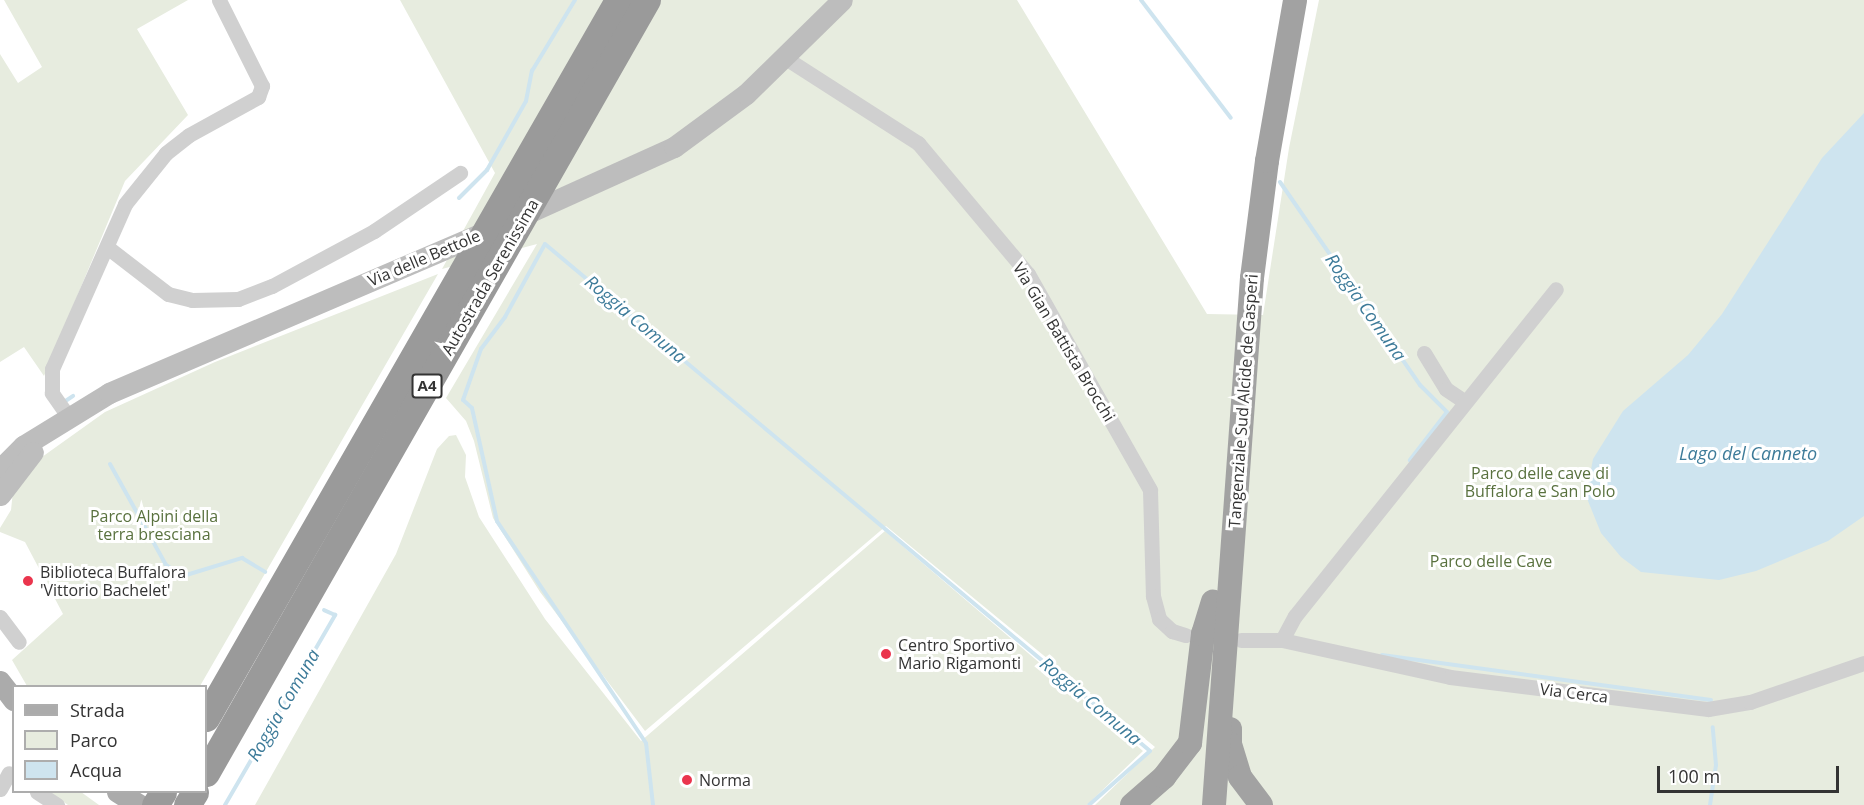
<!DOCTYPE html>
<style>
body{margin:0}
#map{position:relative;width:1864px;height:805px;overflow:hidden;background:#fff;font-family:"Open Sans",sans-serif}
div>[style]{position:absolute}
.green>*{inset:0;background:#e7ecdf}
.water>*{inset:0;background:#cee4ef}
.stream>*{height:4px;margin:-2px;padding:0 2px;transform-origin:2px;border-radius:2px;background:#cee4ef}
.minor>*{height:15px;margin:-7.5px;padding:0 7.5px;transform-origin:7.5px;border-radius:7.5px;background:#d0d0d0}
.secondary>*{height:21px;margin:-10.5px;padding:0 10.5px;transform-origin:10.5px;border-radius:10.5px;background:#bdbdbd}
.primary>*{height:22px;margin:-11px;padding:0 11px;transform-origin:11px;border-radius:11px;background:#ababab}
.trunk>*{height:24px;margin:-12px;padding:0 12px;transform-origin:12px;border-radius:12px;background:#a2a2a2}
.motorway>*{height:27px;margin:-13.5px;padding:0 13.5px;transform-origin:13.5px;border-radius:13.5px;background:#9a9a9a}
.dots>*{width:16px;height:16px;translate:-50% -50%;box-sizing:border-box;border:3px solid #fff;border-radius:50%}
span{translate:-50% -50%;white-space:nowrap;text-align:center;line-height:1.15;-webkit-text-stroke:6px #fff;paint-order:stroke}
.shield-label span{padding:2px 4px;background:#fff;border:2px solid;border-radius:4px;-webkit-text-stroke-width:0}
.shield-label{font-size:15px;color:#333;font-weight:700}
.street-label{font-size:16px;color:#333}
.park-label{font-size:16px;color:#59713e}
.poi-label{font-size:16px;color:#333}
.left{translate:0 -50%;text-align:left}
.water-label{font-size:18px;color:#3d7b99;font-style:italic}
.legend{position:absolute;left:12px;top:685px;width:195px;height:108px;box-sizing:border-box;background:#fff;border:2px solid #adadad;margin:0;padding:8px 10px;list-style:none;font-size:18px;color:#333}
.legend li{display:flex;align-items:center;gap:12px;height:30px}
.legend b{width:30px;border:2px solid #adadad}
.scale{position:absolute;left:1657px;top:766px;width:182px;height:27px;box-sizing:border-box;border:3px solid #333;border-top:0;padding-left:8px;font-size:18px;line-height:21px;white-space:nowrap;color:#333;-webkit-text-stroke:4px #fff;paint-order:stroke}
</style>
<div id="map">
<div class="green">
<i style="clip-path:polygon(4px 0,188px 0,137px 29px,188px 115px,125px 181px,44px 376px,24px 347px,0 362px,0 54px,18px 83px,42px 67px)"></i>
<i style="clip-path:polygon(400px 0,1017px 0,1207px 314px,1263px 315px,1289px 148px,1319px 0,1864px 0,1864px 805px,1095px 805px,1155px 747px,886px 526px,645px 731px,540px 592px,493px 518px,474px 441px,466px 421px,446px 398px,537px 244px,442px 269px,495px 173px)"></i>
<i style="clip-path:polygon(438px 274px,200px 686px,27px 686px,12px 660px,63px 614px,25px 542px,0 532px,0 528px,11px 510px,13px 491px,42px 457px,105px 412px,215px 362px)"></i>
<i style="clip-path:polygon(456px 435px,466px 455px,465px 477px,479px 517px,545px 619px,641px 741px,885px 531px,1143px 751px,1087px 805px,255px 805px,396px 554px,437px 449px,449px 436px)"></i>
<i style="clip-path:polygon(49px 792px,81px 792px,99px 805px,68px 805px)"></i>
</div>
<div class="water">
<i style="clip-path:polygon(1864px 113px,1864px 516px,1828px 541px,1756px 571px,1719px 580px,1641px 572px,1621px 557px,1601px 533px,1586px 496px,1593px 459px,1623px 411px,1688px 355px,1722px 314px,1822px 158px)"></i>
</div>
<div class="stream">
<i style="left:1141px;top:0;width:148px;rotate:52.7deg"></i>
<i style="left:1280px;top:182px;width:247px;rotate:55.4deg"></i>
<i style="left:1420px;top:385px;width:38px;rotate:45deg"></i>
<i style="left:1447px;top:412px;width:61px;rotate:127.6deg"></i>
<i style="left:459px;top:198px;width:40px;rotate:-45deg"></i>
<i style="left:487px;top:170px;width:79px;rotate:-60.5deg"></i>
<i style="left:526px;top:101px;width:31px;rotate:-79deg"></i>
<i style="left:532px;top:71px;width:83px;rotate:-58.8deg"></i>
<i style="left:64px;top:402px;width:11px;rotate:-34deg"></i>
<i style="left:110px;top:464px;width:115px;rotate:61deg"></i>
<i style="left:166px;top:565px;width:20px;rotate:33deg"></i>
<i style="left:183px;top:576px;width:62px;rotate:-17deg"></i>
<i style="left:242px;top:558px;width:27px;rotate:31deg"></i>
<i style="left:1382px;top:655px;width:332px;rotate:7.8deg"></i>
<i style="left:225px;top:805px;width:220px;rotate:-59.9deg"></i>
<i style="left:335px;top:615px;width:12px;rotate:-156deg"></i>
<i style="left:653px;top:805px;width:62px;rotate:-96.4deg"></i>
<i style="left:646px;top:743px;width:267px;rotate:-123.9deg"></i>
<i style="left:497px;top:521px;width:116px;rotate:-102.5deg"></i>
<i style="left:472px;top:408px;width:12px;rotate:-138deg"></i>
<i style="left:463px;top:400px;width:54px;rotate:-70.6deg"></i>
<i style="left:481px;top:349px;width:40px;rotate:-53deg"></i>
<i style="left:505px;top:317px;width:83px;rotate:-61.3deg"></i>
<i style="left:545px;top:244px;width:789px;rotate:39.96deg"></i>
<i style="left:1150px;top:751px;width:81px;rotate:138.5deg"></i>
<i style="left:1710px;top:805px;width:40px;rotate:-81.5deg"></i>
<i style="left:1716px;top:765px;width:38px;rotate:-95deg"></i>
</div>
<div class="minor">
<i style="left:787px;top:59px;width:156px;rotate:32.7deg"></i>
<i style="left:918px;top:143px;width:171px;rotate:50deg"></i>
<i style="left:1028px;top:274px;width:248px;rotate:60.5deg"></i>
<i style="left:1150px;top:490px;width:106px;rotate:88.4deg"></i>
<i style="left:1153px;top:596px;width:24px;rotate:75deg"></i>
<i style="left:1159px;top:619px;width:18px;rotate:43deg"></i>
<i style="left:1172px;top:631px;width:14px;rotate:17deg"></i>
<i style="left:107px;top:247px;width:77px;rotate:37.6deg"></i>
<i style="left:168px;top:294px;width:25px;rotate:14deg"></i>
<i style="left:192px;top:300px;width:46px;rotate:-1.2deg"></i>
<i style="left:238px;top:299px;width:36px;rotate:-21deg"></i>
<i style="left:272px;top:286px;width:116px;rotate:-28.3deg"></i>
<i style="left:374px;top:231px;width:104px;rotate:-34deg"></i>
<i style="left:1424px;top:353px;width:42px;rotate:58.6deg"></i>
<i style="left:1446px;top:389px;width:22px;rotate:34deg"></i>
<i style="left:70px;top:419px;width:32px;rotate:-125deg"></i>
<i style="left:52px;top:393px;width:24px;rotate:-90deg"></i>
<i style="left:52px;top:369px;width:180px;rotate:-66.1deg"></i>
<i style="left:125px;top:204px;width:65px;rotate:-51.2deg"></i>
<i style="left:166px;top:153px;width:29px;rotate:-38deg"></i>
<i style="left:189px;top:135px;width:79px;rotate:-28.8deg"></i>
<i style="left:258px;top:97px;width:12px;rotate:-70deg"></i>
<i style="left:262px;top:86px;width:96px;rotate:-116.6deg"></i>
<i style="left:0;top:617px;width:31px;rotate:53deg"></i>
<i style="left:1241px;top:640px;width:41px"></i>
<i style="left:1282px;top:640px;width:172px;rotate:12.4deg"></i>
<i style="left:1450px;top:677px;width:260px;rotate:7.1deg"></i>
<i style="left:1708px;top:709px;width:43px;rotate:-9.5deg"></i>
<i style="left:1750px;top:702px;width:120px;rotate:-18.9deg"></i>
<i style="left:1282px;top:640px;width:27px;rotate:-62deg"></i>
<i style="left:1295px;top:616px;width:418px;rotate:-51.4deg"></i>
<i style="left:0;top:789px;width:18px;rotate:-61deg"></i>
<i style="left:37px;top:792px;width:24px;rotate:33deg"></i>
</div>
<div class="secondary">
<i style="left:519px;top:217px;width:170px;rotate:-24.3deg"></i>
<i style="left:674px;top:147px;width:89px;rotate:-36.4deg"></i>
<i style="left:746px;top:94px;width:134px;rotate:-44.4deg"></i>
<i style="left:0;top:469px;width:33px;rotate:-45deg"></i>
<i style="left:23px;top:446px;width:101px;rotate:-31.6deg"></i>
<i style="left:109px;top:393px;width:414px;rotate:-23.2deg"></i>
<i style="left:0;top:495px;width:54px;rotate:-52.5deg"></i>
</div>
<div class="primary">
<i style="left:0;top:682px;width:23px;rotate:52deg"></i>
<i style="left:118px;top:792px;width:25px;rotate:32deg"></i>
</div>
<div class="trunk">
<i style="left:1230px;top:729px;width:15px;rotate:90deg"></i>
<i style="left:1230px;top:744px;width:34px;rotate:73deg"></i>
<i style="left:1240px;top:777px;width:35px;rotate:53deg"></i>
<i style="left:1132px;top:805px;width:43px;rotate:-41.2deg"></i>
<i style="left:1164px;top:777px;width:43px;rotate:-52.6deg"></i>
<i style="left:1190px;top:743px;width:110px;rotate:-83.2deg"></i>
<i style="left:1203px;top:634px;width:34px;rotate:-73deg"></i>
<i style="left:1214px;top:805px;width:528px;rotate:-85.88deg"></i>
<i style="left:1252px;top:278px;width:118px;rotate:-82.7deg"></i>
<i style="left:1267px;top:161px;width:163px;rotate:-80.1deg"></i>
</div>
<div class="motorway">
<i style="left:206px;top:718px;width:828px;rotate:-60.15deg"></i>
<i style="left:206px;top:773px;width:890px;rotate:-60.3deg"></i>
<i style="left:155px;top:805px;width:15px;rotate:-58deg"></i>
<i style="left:187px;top:805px;width:15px;rotate:-58deg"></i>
</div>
<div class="dots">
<i style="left:28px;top:581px;background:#ea354d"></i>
<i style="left:886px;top:654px;background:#ea354d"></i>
<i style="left:687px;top:780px;background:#ea354d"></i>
</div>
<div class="shield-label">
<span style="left:427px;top:386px">A4</span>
</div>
<div class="street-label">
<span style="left:424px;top:258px;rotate:-23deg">Via delle Bettole</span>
<span style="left:490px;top:277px;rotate:-60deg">Autostrada Serenissima</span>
<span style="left:1064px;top:342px;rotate:59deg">Via Gian Battista Brocchi</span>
<span style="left:1243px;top:401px;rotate:-86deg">Tangenziale Sud Alcide de Gasperi</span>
<span style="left:1574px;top:693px;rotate:7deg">Via Cerca</span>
</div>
<div class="park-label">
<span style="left:1540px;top:482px">Parco delle cave di<br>Buffalora e San Polo</span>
<span style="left:154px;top:525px">Parco Alpini della<br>terra bresciana</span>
<span style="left:1491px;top:561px">Parco delle Cave</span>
</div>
<div class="poi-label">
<span class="left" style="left:40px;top:581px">Biblioteca Buffalora<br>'Vittorio Bachelet'</span>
<span class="left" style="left:898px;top:654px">Centro Sportivo<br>Mario Rigamonti</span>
<span class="left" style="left:699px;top:780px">Norma</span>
</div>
<div class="water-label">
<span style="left:1366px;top:307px;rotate:55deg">Roggia Comuna</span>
<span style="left:636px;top:319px;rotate:40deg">Roggia Comuna</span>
<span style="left:1748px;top:453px">Lago del Canneto</span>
<span style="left:1091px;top:701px;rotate:40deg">Roggia Comuna</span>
<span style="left:283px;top:705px;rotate:-60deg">Roggia Comuna</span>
</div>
<ul class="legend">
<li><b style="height:8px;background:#ababab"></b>Strada</li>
<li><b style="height:16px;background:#e7ecdf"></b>Parco</li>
<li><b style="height:16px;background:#cee4ef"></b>Acqua</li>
</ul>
<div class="scale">100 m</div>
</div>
